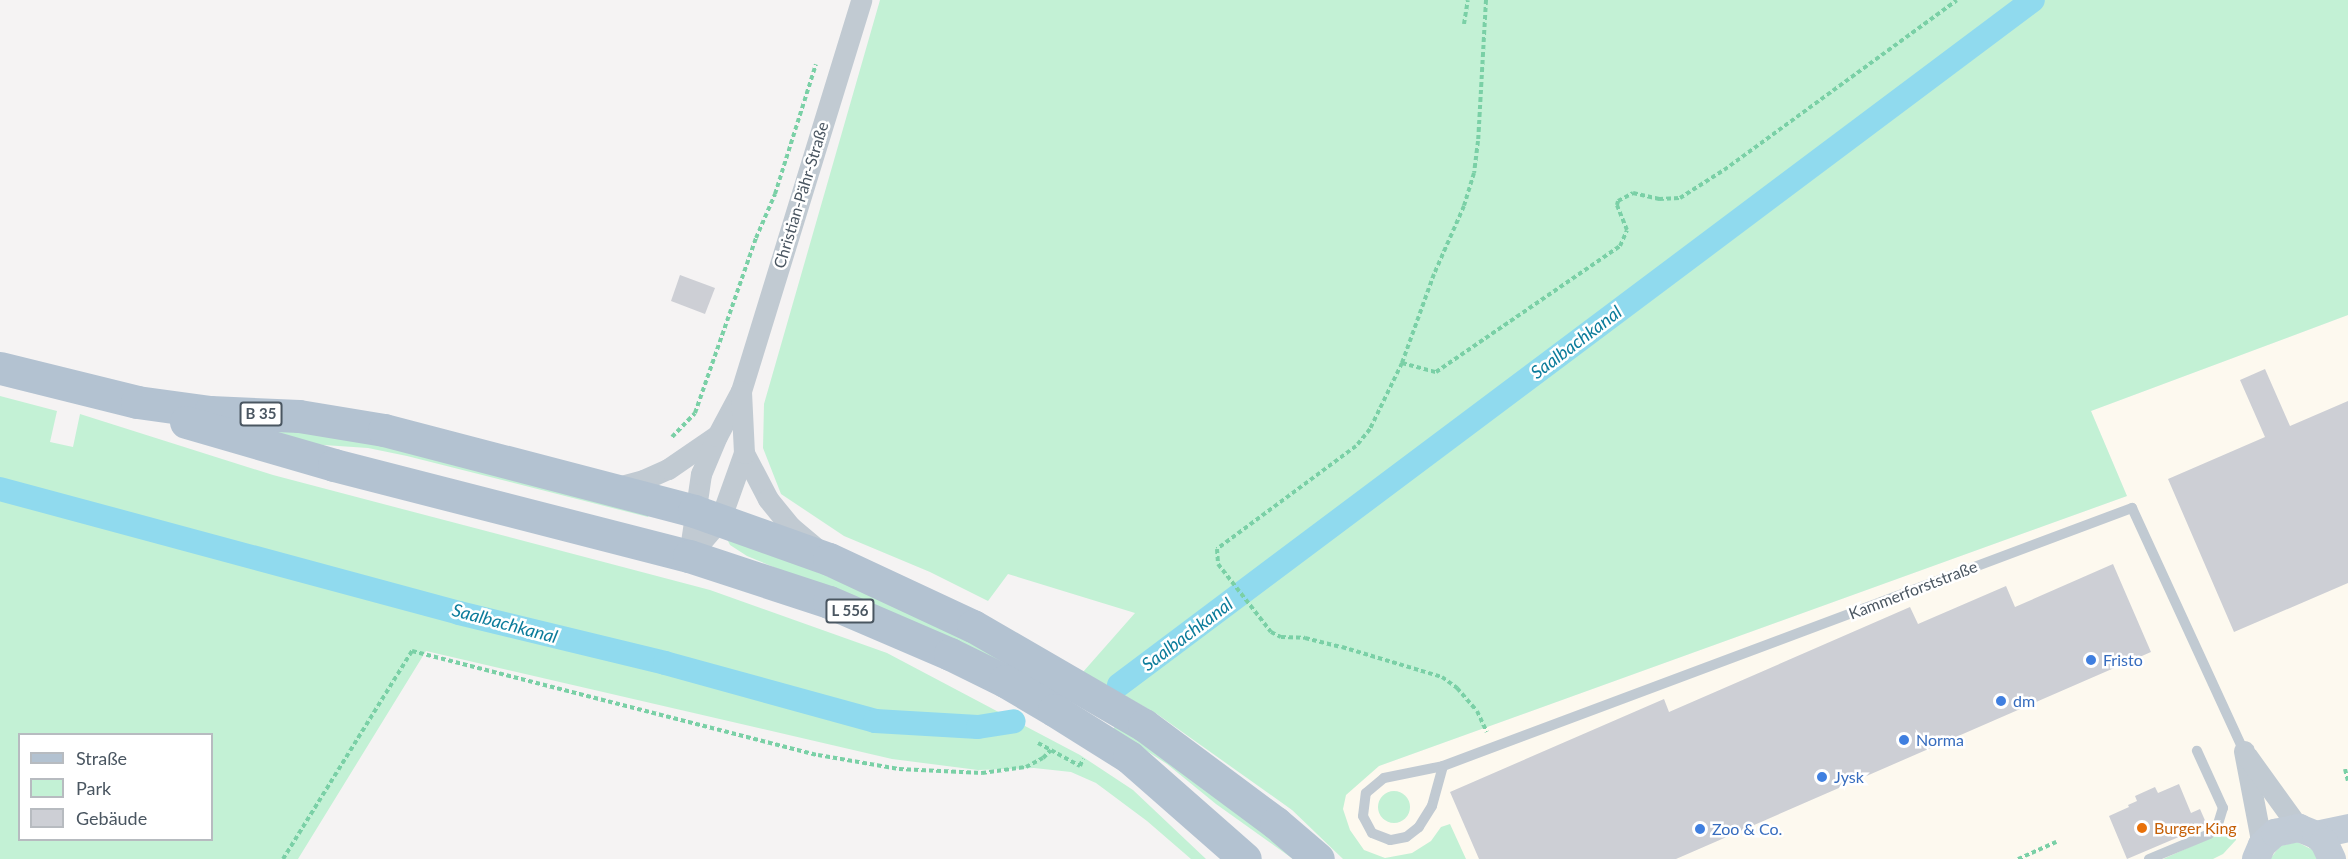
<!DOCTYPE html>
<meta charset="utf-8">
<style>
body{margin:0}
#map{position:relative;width:2348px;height:859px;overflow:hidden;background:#f5f3f3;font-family:Lato,sans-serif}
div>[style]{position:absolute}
.commercial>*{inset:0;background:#fdf9ef}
.green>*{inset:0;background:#c3f1d5}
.round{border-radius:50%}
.canal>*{height:24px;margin:-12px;padding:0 12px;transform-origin:12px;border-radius:12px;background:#90daee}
.building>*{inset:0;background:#cdcfd5}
.path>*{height:4px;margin-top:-2px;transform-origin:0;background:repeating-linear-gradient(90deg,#7ad0a6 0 4.5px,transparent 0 7.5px)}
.lane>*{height:10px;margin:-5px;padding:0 5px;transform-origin:5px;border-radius:5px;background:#c1cad2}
.street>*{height:21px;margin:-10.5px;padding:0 10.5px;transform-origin:10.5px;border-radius:10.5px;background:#c1cad2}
.secondary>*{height:28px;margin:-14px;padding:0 14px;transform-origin:14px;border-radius:14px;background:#c1cbd6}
.primary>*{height:33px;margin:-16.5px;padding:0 16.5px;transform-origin:16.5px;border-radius:16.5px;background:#b3c2d1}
.dots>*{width:16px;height:16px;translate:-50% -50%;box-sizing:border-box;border:3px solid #fff;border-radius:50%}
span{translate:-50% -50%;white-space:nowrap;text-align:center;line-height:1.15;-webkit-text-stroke:5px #fff;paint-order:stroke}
.shield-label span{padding:2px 4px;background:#fff;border:2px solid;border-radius:4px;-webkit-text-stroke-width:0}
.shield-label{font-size:15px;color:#4a5661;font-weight:700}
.street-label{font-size:16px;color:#4a5661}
.shop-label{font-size:16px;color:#366cbe}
.left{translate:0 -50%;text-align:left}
.food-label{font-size:16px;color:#c56008}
.water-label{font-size:18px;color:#0c7c9b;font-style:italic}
.legend{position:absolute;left:18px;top:733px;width:195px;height:108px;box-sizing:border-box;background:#fff;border:2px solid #b7bbc0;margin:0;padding:8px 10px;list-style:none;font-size:18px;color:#4a5661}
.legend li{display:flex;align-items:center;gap:12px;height:30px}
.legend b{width:30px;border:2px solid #b7bbc0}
</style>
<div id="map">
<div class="commercial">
<i style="clip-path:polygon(2348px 315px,2348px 859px,1343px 859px,1292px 810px,1379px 766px,2127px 496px,2091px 411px)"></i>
</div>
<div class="green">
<i style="clip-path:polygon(880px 0,2348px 0,2348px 315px,2091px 411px,2127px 496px,1379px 766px,1346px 795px,1343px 809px,1350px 830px,1364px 850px,1385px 858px,1412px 853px,1431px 841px,1441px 827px,1450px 824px,1466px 859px,1343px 859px,1292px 810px,1157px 714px,1083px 672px,1135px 613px,1008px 574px,988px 601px,930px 572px,844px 536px,781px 494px,763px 448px,764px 404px)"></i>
<i style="clip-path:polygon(evenodd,0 396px,57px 411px,50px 442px,73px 447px,80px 414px,273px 475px,710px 590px,887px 653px,1080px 755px,1133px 790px,1206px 859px,1191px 859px,1147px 821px,1096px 783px,1071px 772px,1034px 768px,978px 770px,892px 759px,426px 651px,298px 859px,0 859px,0 396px,20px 734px,212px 734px,212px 840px,20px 840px,20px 734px)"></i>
<i style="clip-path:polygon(240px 427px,340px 434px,650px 512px,648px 517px,407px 456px,368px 448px,309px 444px)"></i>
<i style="clip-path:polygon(731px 536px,917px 614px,1028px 673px,747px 556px,730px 545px,727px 539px)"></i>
<i style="clip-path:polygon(1116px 725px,1256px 823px,1293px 859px,1216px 804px,1167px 764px,1113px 729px)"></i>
<i class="round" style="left:1378px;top:791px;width:32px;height:32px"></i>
<i style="clip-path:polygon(2236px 826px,2236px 840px,2223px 854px,2213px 859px,2163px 859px)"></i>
<i style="clip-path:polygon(2297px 842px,2313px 850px,2318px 859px,2270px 859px,2280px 846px)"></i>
</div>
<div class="canal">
<i style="left:0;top:489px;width:475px;rotate:15.1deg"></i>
<i style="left:459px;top:613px;width:212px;rotate:13.6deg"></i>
<i style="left:665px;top:663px;width:218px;rotate:15.4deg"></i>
<i style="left:875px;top:721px;width:103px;rotate:3.3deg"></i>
<i style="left:978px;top:727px;width:36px;rotate:-9deg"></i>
<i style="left:1119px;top:685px;width:1142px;rotate:-36.85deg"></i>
</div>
<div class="building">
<i style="clip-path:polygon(680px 275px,715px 288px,705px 314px,671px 301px)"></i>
<i style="clip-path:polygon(2265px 369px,2290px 426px,2348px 401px,2348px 583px,2234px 632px,2168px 479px,2265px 437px,2240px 380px)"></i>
<i style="clip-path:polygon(2113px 564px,2151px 652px,1676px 859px,1479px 859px,1450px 792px,1664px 699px,1669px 712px,1910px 607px,1918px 624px,2006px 586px,2015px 607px)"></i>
<i style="clip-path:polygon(2179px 784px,2191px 813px,2200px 809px,2207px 825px,2127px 859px,2109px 816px,2129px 807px,2128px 805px,2137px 801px,2135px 796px,2155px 787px,2158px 793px)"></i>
</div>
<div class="path">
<i style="left:1486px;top:0;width:141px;rotate:93.2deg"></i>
<i style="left:1478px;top:141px;width:32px;rotate:97deg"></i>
<i style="left:1474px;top:173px;width:34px;rotate:107deg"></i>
<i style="left:1464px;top:206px;width:74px;rotate:113.8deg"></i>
<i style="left:1434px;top:274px;width:95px;rotate:109.8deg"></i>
<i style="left:1402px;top:363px;width:73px;rotate:115.9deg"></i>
<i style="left:1370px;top:429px;width:22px;rotate:129deg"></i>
<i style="left:1356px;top:446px;width:173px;rotate:143.5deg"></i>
<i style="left:1217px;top:549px;width:15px;rotate:86deg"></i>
<i style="left:1218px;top:564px;width:86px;rotate:52.1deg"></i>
<i style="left:1271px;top:632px;width:11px;rotate:27deg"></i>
<i style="left:1281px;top:637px;width:24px;rotate:2deg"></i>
<i style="left:1305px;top:638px;width:38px;rotate:14deg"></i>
<i style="left:1342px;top:647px;width:104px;rotate:16.7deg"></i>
<i style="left:1442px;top:677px;width:19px;rotate:36deg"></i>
<i style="left:1457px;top:688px;width:30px;rotate:49deg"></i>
<i style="left:1477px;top:711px;width:23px;rotate:65deg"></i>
<i style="left:1464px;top:24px;width:24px;rotate:-81deg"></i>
<i style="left:1402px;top:363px;width:35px;rotate:15deg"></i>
<i style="left:1436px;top:372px;width:223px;rotate:-34.4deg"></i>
<i style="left:1620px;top:246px;width:17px;rotate:-66deg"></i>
<i style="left:1627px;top:230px;width:27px;rotate:-112deg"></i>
<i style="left:1617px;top:205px;width:4px;rotate:-76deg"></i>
<i style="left:1618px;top:201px;width:17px;rotate:-28deg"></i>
<i style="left:1633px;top:193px;width:27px;rotate:13deg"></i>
<i style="left:1659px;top:199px;width:21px;rotate:-3deg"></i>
<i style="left:1680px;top:198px;width:52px;rotate:-32.5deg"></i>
<i style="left:1724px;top:170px;width:288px;rotate:-36.1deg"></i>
<i style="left:672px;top:437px;width:33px;rotate:-46deg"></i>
<i style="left:695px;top:413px;width:185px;rotate:-70.8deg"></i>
<i style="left:756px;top:238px;width:48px;rotate:-66.6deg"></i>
<i style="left:775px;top:194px;width:136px;rotate:-72.5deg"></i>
<i style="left:1038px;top:743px;width:48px;rotate:28.7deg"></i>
<i style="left:1080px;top:766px;width:8px;rotate:-67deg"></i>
<i style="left:2345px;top:769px;width:12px;rotate:76deg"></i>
<i style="left:283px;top:859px;width:245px;rotate:-58.2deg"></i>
<i style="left:412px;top:651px;width:419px;rotate:14.4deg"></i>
<i style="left:818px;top:755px;width:82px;rotate:9.8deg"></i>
<i style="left:899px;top:769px;width:83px;rotate:2.8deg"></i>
<i style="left:982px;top:773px;width:44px;rotate:-7.8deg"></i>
<i style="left:1026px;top:767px;width:19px;rotate:-28deg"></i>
<i style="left:1043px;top:758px;width:11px;rotate:-45deg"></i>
<i style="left:2018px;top:859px;width:42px;rotate:-24.1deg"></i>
</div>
<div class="lane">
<i style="left:1443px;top:766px;width:41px;rotate:105.4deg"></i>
<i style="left:1432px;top:806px;width:25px;rotate:122deg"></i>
<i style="left:1419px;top:827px;width:16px;rotate:142deg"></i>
<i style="left:1406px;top:837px;width:16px;rotate:169deg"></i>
<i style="left:1390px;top:840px;width:19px;rotate:-159deg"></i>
<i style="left:1372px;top:833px;width:19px;rotate:-118deg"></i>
<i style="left:1363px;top:816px;width:23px;rotate:-83deg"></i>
<i style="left:1366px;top:793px;width:23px;rotate:-40deg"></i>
<i style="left:1384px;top:778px;width:60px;rotate:-11.5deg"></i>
<i style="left:1443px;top:766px;width:736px;rotate:-20.53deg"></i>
<i style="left:2132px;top:508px;width:268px;rotate:65.3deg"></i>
<i style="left:2149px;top:859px;width:65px;rotate:-22.6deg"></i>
<i style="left:2209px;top:834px;width:13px;rotate:-48deg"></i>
<i style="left:2218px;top:824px;width:17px;rotate:-73deg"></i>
<i style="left:2223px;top:808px;width:63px;rotate:-114.5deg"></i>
</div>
<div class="street">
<i style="left:744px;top:453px;width:52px;rotate:62.4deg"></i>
<i style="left:768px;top:499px;width:36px;rotate:51deg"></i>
<i style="left:791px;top:527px;width:31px;rotate:40deg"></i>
<i style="left:614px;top:488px;width:30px;rotate:-15deg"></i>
<i style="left:643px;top:480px;width:27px;rotate:-24deg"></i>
<i style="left:668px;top:469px;width:58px;rotate:-34.5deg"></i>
<i style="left:689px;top:556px;width:83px;rotate:-81.7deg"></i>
<i style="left:701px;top:474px;width:41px;rotate:-67.2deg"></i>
<i style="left:717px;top:436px;width:51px;rotate:-61.9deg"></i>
<i style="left:741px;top:391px;width:409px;rotate:-72.9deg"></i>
<i style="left:689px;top:556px;width:48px;rotate:-49.3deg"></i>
<i style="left:720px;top:520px;width:71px;rotate:-70.3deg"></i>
<i style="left:744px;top:453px;width:62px;rotate:-92.8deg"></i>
<i style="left:2244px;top:751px;width:96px;rotate:79.2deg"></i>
<i style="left:2247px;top:756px;width:89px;rotate:54.2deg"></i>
</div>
<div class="secondary">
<i style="left:2316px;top:835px;width:33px;rotate:-12deg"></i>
<i style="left:2256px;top:859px;width:15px;rotate:-67deg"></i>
<i style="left:2262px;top:845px;width:18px;rotate:-43deg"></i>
<i style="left:2275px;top:833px;width:25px;rotate:-12deg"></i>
<i style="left:2299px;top:828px;width:18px;rotate:22deg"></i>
<i style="left:2316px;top:835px;width:11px;rotate:41deg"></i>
<i style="left:2324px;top:842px;width:19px;rotate:65deg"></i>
</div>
<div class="primary">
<i style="left:0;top:368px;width:141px;rotate:13.9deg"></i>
<i style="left:137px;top:402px;width:74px;rotate:7.8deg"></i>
<i style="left:210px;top:412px;width:89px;rotate:2.6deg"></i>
<i style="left:299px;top:416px;width:86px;rotate:9.4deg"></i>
<i style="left:384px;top:430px;width:320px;rotate:14.6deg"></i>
<i style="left:694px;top:511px;width:143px;rotate:19.6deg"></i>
<i style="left:829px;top:559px;width:159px;rotate:25deg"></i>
<i style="left:973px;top:626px;width:198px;rotate:30.1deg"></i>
<i style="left:1144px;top:725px;width:164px;rotate:36.6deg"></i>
<i style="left:1276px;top:823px;width:55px;rotate:40.6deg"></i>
<i style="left:186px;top:422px;width:154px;rotate:16.2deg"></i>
<i style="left:334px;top:465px;width:366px;rotate:14.4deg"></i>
<i style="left:689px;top:556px;width:147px;rotate:18.2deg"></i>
<i style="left:829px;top:602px;width:132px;rotate:23.3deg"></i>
<i style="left:950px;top:654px;width:61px;rotate:26.1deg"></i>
<i style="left:1005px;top:681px;width:57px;rotate:30.6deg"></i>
<i style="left:1054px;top:710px;width:89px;rotate:32.1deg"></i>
<i style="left:1129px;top:757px;width:154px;rotate:41.3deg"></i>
</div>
<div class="dots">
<i style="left:2091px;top:660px;background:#3f7fe0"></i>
<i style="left:2001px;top:701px;background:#3f7fe0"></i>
<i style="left:1904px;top:740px;background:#3f7fe0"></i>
<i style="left:1822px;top:777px;background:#3f7fe0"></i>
<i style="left:2142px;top:828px;background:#e8710a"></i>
<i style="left:1700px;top:829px;background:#3f7fe0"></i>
</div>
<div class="shield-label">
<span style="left:261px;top:414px">B 35</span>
<span style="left:850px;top:611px">L 556</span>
</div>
<div class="street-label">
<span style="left:801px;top:195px;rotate:-73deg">Christian-Pähr-Straße</span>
<span style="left:1913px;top:590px;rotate:-21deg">Kammerforststraße</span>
</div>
<div class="shop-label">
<span class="left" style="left:2103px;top:660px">Fristo</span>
<span class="left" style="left:2013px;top:701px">dm</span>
<span class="left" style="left:1916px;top:740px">Norma</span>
<span class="left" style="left:1834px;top:777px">Jysk</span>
<span class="left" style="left:1712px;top:829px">Zoo &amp; Co.</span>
</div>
<div class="food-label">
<span class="left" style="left:2154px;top:828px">Burger King</span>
</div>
<div class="water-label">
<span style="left:1576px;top:342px;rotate:-37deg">Saalbachkanal</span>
<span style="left:505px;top:623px;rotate:15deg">Saalbachkanal</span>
<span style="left:1187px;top:634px;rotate:-37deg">Saalbachkanal</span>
</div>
<ul class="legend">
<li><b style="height:8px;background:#b3c2d1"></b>Straße</li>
<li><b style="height:16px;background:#c3f1d5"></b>Park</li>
<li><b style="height:16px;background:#cdcfd5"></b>Gebäude</li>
</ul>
</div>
